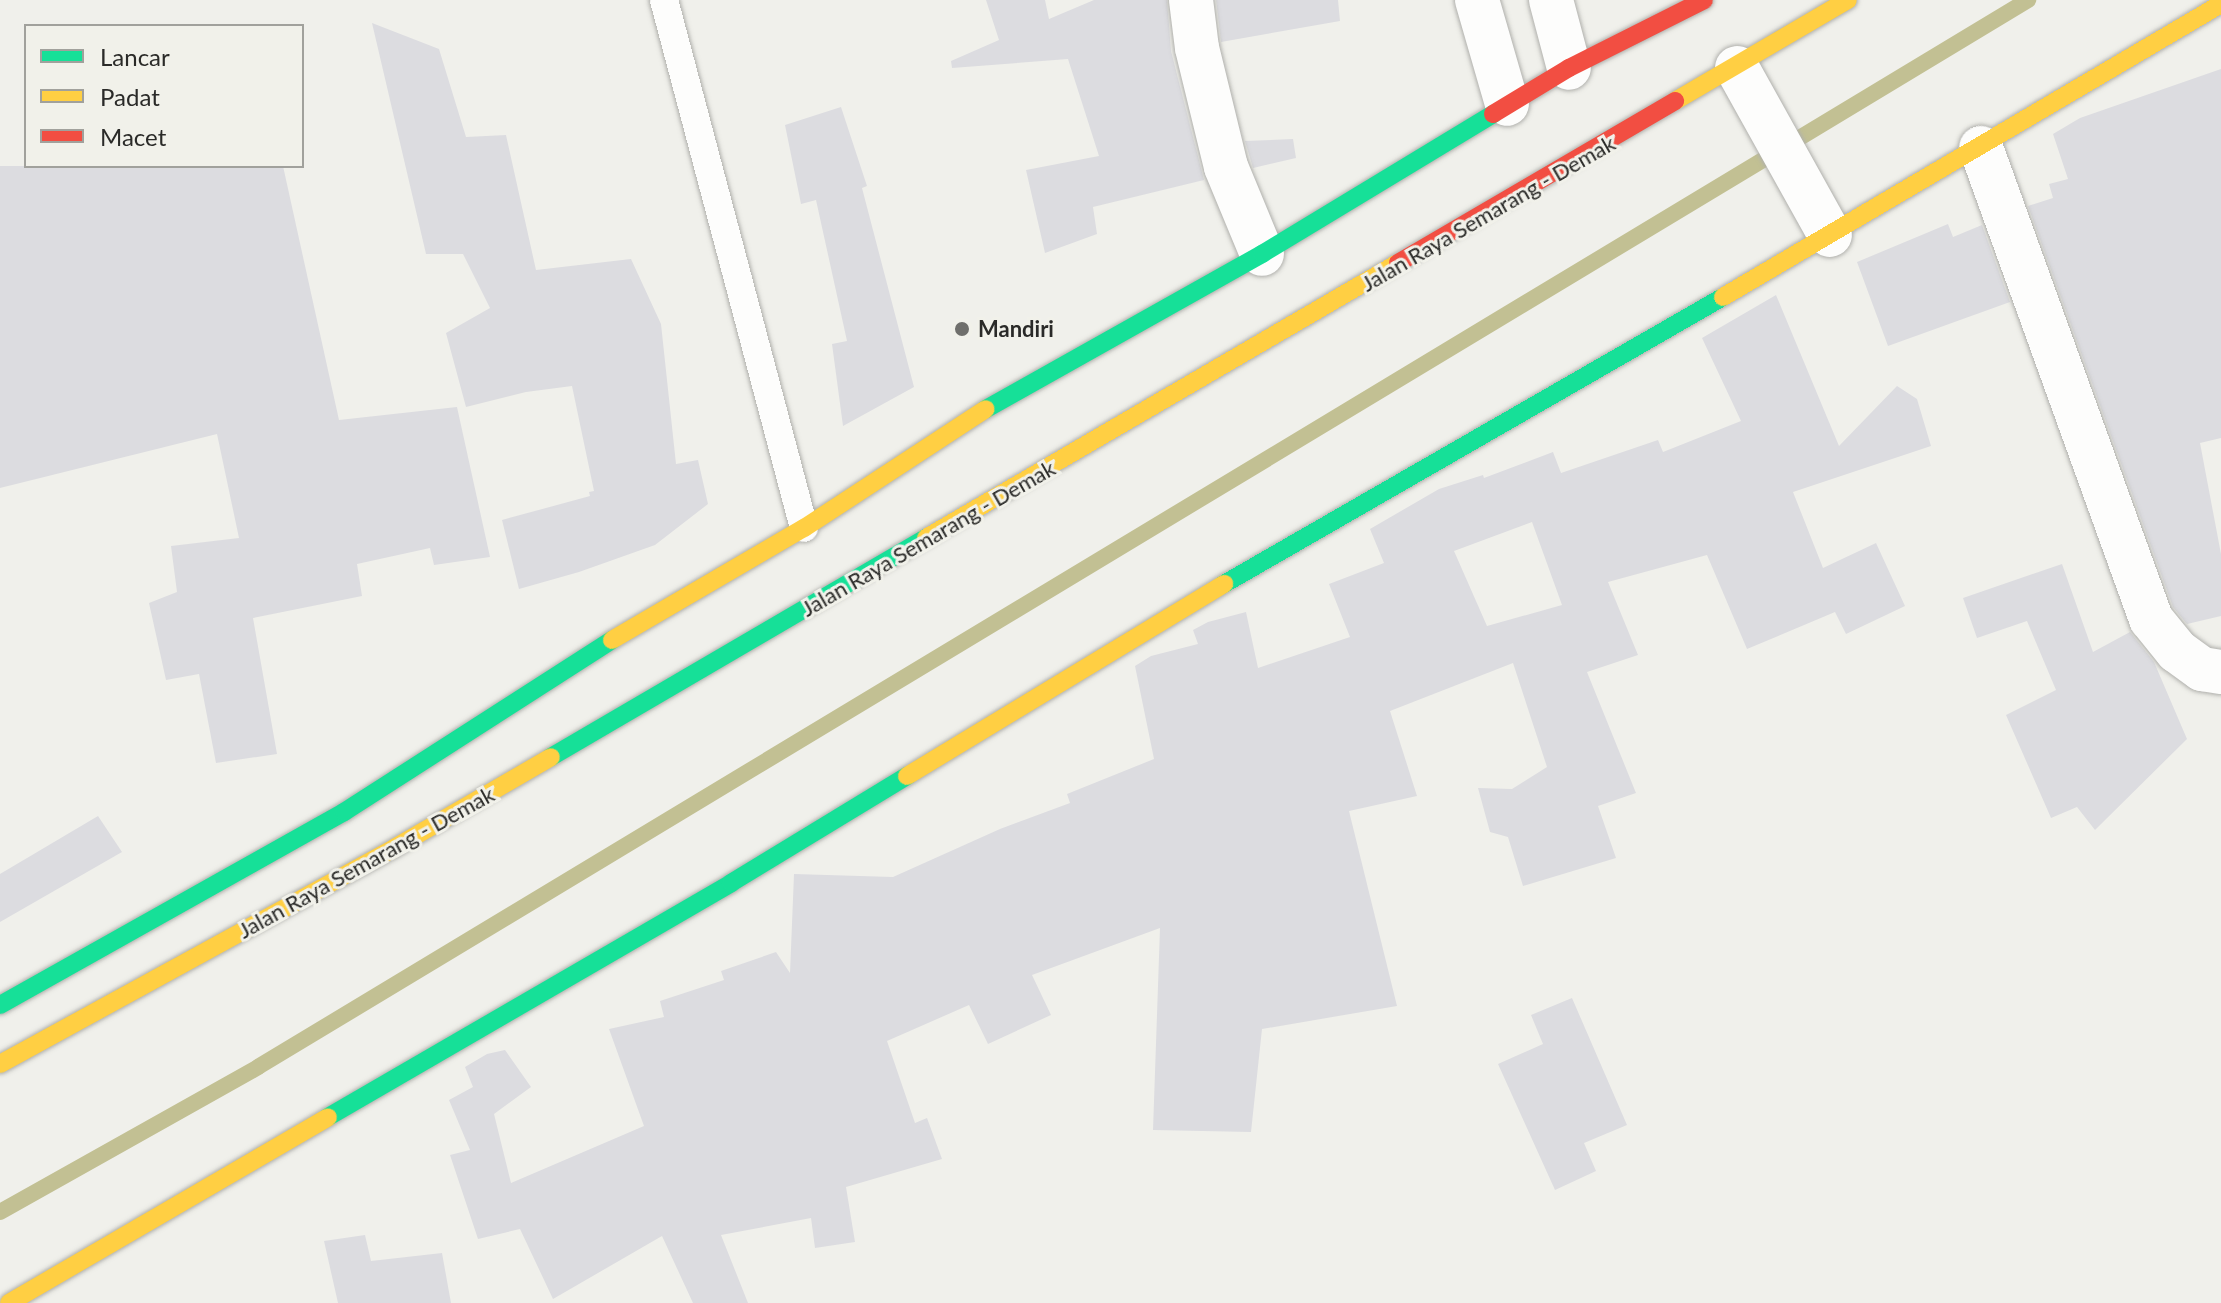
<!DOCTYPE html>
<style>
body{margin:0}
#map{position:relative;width:2221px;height:1303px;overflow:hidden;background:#f0f0eb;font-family:Lato,sans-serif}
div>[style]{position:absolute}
.stream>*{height:16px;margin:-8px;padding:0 8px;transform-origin:8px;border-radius:8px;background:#c2c093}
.building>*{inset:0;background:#dcdce0}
.roads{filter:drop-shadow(0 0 2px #b0b0ac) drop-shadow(0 0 2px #b0b0ac)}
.lane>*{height:28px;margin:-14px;padding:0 14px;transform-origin:14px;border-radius:14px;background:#fdfdfc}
.street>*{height:44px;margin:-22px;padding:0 22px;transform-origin:22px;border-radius:22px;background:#fdfdfc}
.fast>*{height:18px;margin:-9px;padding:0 9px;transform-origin:9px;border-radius:9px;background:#16e098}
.slow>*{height:18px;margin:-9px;padding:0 9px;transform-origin:9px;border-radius:9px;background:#ffcf43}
.jam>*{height:18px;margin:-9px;padding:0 9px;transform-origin:9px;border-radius:9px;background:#f24e42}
.dots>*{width:22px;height:22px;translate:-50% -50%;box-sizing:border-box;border:4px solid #f1f1ea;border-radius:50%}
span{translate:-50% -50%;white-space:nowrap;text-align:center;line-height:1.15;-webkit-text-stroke:6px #f1f1ea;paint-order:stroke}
.street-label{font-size:22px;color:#2a2a28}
.poi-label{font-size:22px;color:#2a2a28;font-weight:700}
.left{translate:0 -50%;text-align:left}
.legend{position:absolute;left:24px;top:24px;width:280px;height:144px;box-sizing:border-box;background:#f1f1ea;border:2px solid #a1a19c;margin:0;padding:10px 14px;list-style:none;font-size:24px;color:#2a2a28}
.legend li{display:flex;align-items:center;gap:16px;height:40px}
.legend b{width:40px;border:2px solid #a1a19c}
</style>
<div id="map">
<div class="stream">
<i style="left:0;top:1212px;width:296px;rotate:-29.3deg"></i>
<i style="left:258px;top:1067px;width:2067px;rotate:-31.08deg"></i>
</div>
<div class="building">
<i style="clip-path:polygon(986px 0,1045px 0,1049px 19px,1094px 0,1167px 0,1171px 51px,1204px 180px,1093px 207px,1097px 234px,1045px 253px,1026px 170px,1099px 156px,1068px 59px,952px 68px,951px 61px,999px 40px)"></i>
<i style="clip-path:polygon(1216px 0,1338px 0,1340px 21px,1221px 42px)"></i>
<i style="clip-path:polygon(372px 23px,439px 49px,466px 137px,506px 135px,536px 270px,631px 259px,661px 324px,676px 464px,698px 460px,708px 504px,655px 545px,579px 572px,519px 589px,502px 520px,590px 496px,589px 492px,594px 491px,572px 386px,526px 392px,466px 407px,446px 333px,490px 308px,463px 254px,426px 254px)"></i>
<i style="clip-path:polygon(2221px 69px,2221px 438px,2200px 443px,2221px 554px,2221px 616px,2187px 624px,2173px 607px,2028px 206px,2053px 198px,2049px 184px,2068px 179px,2053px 134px,2080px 118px)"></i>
<i style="clip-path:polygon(841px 107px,867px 186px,862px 188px,914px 387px,843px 426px,832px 344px,847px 341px,816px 200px,801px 204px,785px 125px)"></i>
<i style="clip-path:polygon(1293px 139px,1296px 158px,1253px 168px,1245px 141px)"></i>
<i style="clip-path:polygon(0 166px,283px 166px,339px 420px,457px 407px,490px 557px,434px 565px,430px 548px,357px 564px,362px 596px,253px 618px,277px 754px,216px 763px,199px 674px,166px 680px,149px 603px,177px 592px,171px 546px,239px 538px,217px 434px,0 488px)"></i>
<i style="clip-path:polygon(1948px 224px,1953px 237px,1982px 225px,2010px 302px,1888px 346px,1857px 262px)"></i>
<i style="clip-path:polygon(evenodd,1776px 295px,1839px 446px,1897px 386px,1917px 399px,1931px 446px,1793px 492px,1823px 568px,1876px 543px,1905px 606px,1846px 634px,1835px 612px,1747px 649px,1707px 555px,1608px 582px,1638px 655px,1587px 672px,1636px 793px,1598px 806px,1616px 858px,1523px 886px,1508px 837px,1490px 832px,1478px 788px,1512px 789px,1547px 767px,1513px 663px,1390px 711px,1417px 796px,1349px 811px,1397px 1006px,1262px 1029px,1251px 1132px,1153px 1130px,1160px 928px,1032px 975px,1051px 1015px,988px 1044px,969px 1005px,887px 1041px,915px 1123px,927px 1118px,942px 1159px,846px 1187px,855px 1242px,815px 1248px,811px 1218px,721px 1235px,748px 1303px,693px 1303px,662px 1236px,553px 1299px,520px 1229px,478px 1239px,450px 1155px,470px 1150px,449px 1100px,473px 1087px,465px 1067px,487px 1054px,505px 1050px,531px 1087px,494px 1114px,511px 1183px,644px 1126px,609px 1029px,664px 1017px,660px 1001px,724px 980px,721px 971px,776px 952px,790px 973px,794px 874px,893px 877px,1000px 829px,1070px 803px,1067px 794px,1154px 759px,1135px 666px,1151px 656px,1198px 644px,1193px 630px,1208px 622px,1246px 612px,1258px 668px,1350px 637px,1329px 584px,1384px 563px,1370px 529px,1439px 489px,1483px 475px,1484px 478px,1553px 452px,1561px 473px,1658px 440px,1663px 452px,1741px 421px,1702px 338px,1776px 295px,1532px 522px,1562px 605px,1487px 626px,1454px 551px,1532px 522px)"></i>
<i style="clip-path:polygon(2062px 564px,2093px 652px,2130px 632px,2154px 662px,2187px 739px,2095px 830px,2077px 807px,2051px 818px,2006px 715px,2056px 690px,2027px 621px,1977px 638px,1963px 598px)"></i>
<i style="clip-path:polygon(98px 816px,122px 852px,0 922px,0 874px)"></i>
<i style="clip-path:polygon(1572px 998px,1627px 1125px,1584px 1143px,1596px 1171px,1555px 1190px,1498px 1064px,1543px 1044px,1531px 1015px)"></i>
<i style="clip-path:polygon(365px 1235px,371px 1261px,442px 1253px,451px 1303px,338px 1303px,324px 1241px)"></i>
</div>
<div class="roads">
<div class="lane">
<i style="left:664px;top:0;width:546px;rotate:75.15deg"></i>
</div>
<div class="street">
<i style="left:1191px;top:0;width:48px;rotate:82.9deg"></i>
<i style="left:1197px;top:48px;width:122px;rotate:76.3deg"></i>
<i style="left:1226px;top:167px;width:94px;rotate:67.5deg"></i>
<i style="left:1477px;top:0;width:108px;rotate:73.9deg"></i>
<i style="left:1551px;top:0;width:70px;rotate:75.2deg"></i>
<i style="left:1737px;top:68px;width:191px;rotate:60.9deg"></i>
<i style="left:1981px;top:148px;width:501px;rotate:70.15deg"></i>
<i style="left:2151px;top:619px;width:41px;rotate:50.9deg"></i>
<i style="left:2177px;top:651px;width:31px;rotate:36deg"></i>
<i style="left:2202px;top:669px;width:19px;rotate:9deg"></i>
</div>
<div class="fast">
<i style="left:986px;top:409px;width:317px;rotate:-29.3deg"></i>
<i style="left:1262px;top:254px;width:270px;rotate:-31.2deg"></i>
<i style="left:1224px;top:584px;width:576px;rotate:-29.91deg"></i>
<i style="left:551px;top:757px;width:434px;rotate:-30.3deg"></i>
<i style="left:0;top:1005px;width:394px;rotate:-29.3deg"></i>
<i style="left:344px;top:812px;width:318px;rotate:-32.7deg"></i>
<i style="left:328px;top:1117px;width:466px;rotate:-30.1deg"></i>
<i style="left:731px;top:883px;width:206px;rotate:-31.3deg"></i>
</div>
<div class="slow">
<i style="left:1675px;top:101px;width:200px;rotate:-30.3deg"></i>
<i style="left:1723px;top:297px;width:578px;rotate:-30.47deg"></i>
<i style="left:926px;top:538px;width:546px;rotate:-30.23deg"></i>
<i style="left:612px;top:640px;width:222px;rotate:-30.3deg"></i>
<i style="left:804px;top:528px;width:217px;rotate:-33.2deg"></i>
<i style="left:907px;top:776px;width:371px;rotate:-31.2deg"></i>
<i style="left:0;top:1064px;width:452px;rotate:-28.7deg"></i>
<i style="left:396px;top:847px;width:179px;rotate:-30.1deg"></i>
<i style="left:9px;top:1303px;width:369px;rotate:-30.2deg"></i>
</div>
<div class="jam">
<i style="left:1493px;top:114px;width:89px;rotate:-31.2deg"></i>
<i style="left:1569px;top:68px;width:151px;rotate:-26.7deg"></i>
<i style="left:1398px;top:263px;width:321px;rotate:-30.3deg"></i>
</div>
</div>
<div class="dots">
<i style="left:962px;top:329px;background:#6f6f6c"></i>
</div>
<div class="street-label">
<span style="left:1488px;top:213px;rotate:-30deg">Jalan Raya Semarang - Demak</span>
<span style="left:928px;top:538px;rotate:-30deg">Jalan Raya Semarang - Demak</span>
<span style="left:366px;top:862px;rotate:-29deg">Jalan Raya Semarang - Demak</span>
</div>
<div class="poi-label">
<span class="left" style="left:978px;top:329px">Mandiri</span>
</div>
<ul class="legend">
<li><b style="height:10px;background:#16e098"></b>Lancar</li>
<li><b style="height:10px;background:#ffcf43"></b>Padat</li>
<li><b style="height:10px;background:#f24e42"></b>Macet</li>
</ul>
</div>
